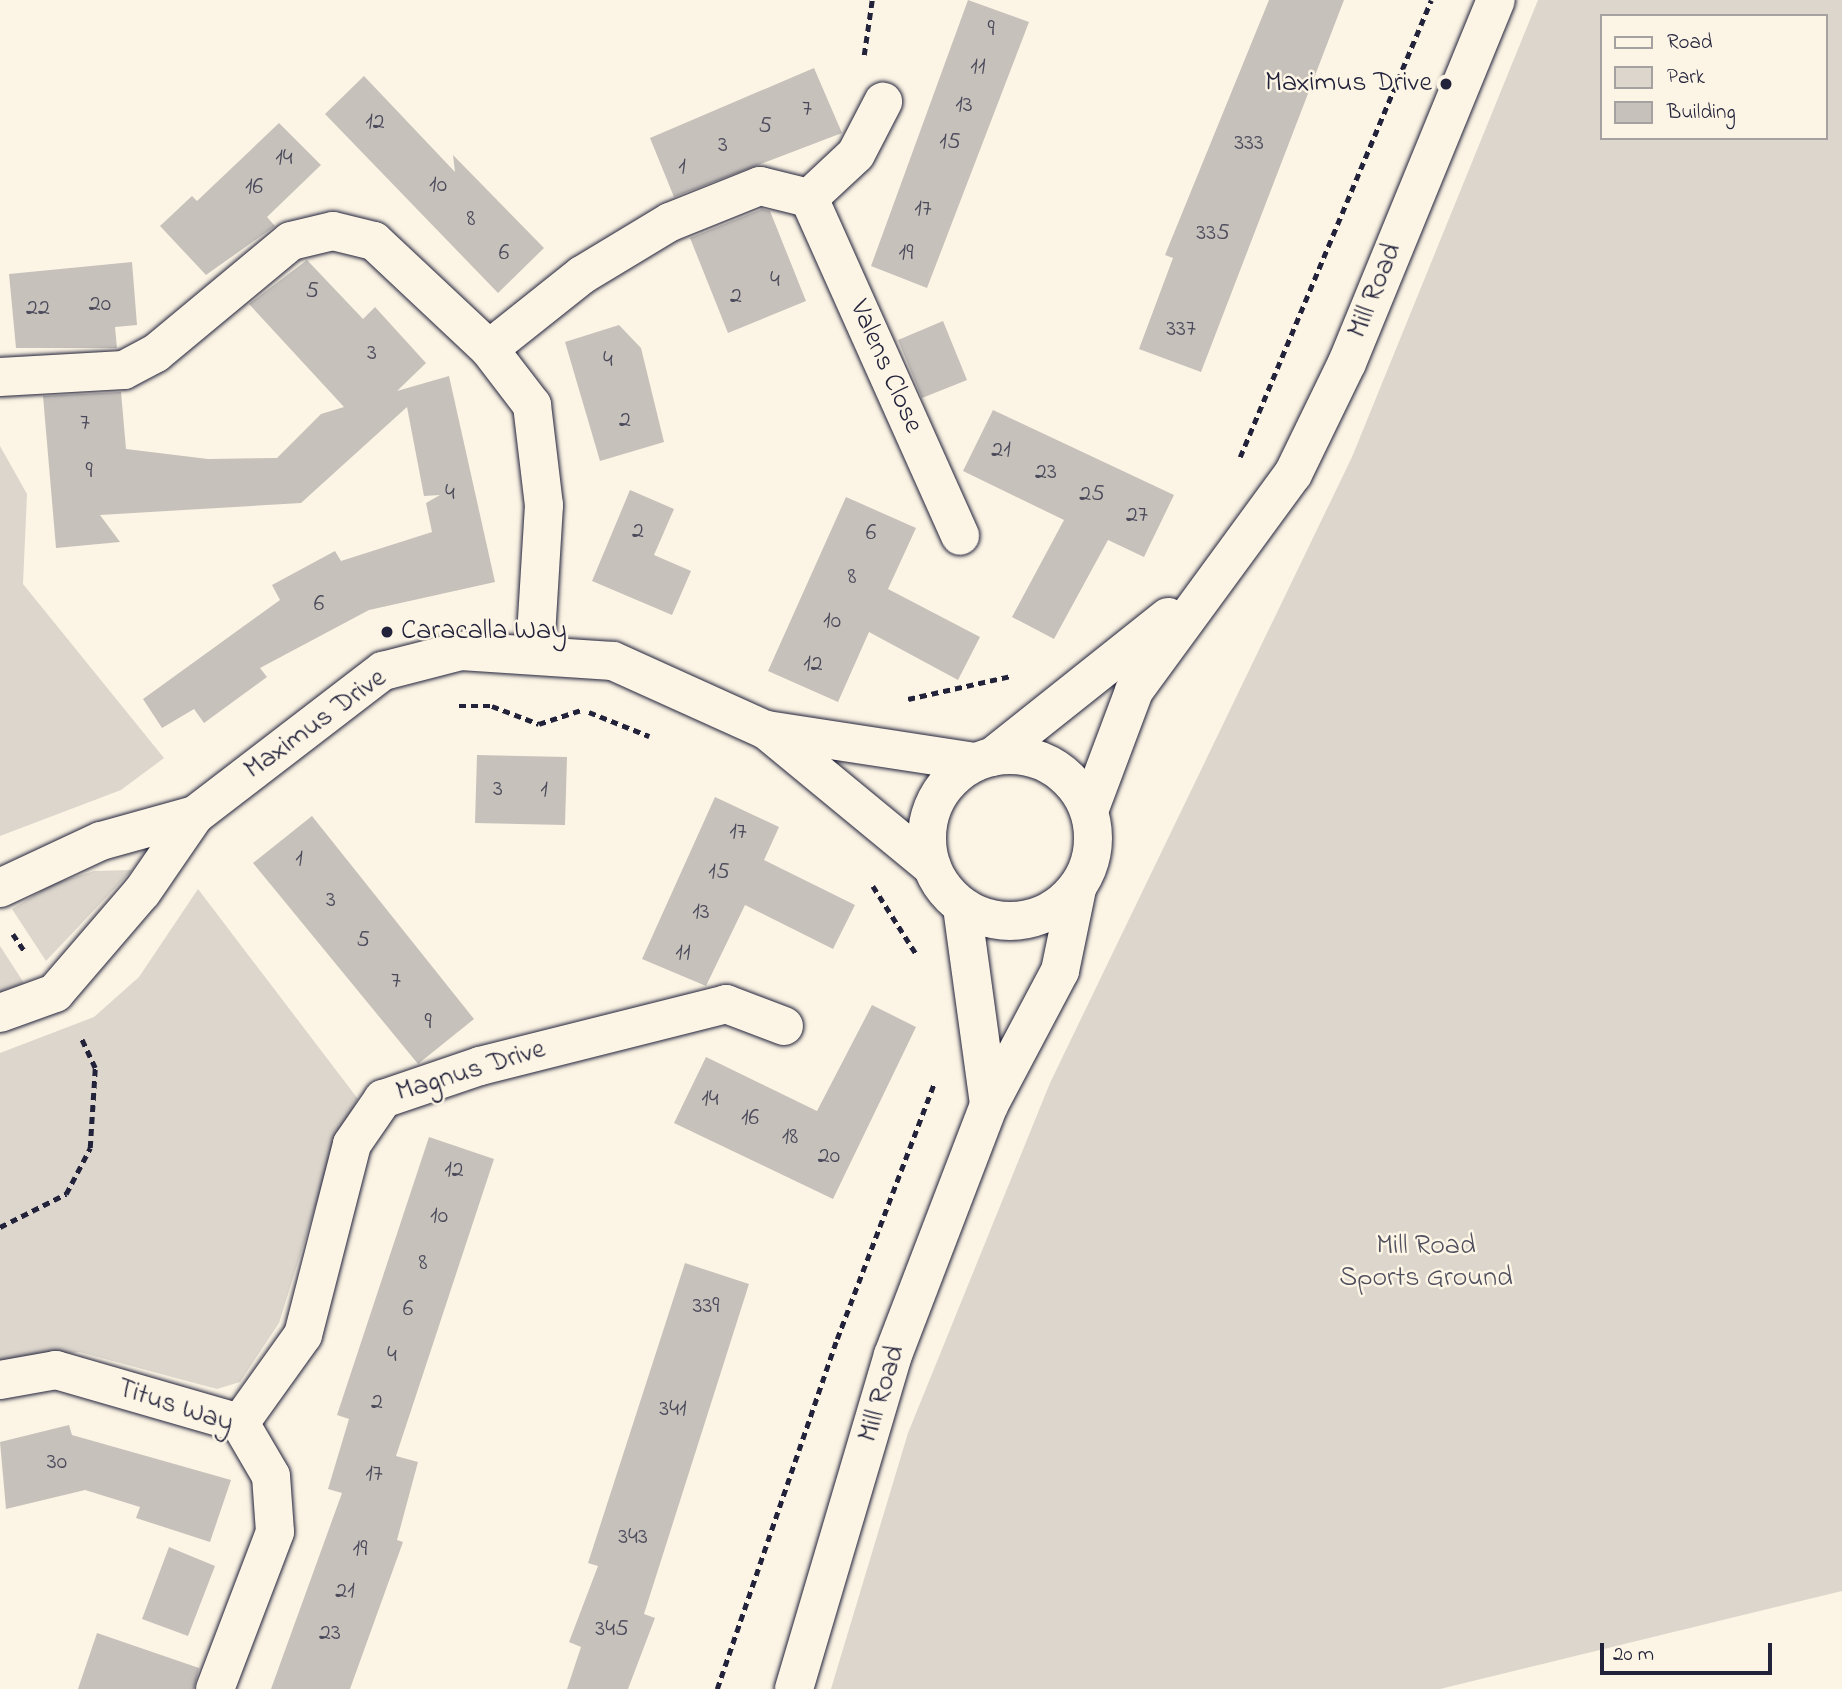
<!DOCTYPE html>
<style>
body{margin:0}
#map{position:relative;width:1842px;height:1689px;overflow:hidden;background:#fcf5e5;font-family:"Indie Flower",sans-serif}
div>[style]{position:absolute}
.green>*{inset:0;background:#dcd6cc}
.building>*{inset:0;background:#c6c1bb}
.path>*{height:4.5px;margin-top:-2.25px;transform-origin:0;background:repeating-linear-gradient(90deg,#22223b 0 7px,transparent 0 12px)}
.roads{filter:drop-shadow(0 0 2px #22223b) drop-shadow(0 0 2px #22223b)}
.minor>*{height:38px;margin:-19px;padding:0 19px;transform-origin:19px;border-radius:19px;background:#fcf5e5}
.tertiary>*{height:38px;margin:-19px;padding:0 19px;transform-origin:19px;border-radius:19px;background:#fcf5e5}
.tertiary>.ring{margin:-19px;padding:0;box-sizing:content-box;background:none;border:38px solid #fcf5e5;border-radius:50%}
.dots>*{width:19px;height:19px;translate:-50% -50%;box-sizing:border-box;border:4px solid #fcf5e5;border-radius:50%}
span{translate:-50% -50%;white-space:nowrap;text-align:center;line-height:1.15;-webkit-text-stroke:5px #fcf5e5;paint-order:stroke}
.number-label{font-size:24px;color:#4b4a5b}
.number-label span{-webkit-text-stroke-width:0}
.poi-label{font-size:28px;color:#22223b}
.right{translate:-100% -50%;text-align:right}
.left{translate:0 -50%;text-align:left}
.street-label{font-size:28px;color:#22223b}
.park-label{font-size:28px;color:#504f5f}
.legend{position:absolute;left:1600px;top:14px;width:228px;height:126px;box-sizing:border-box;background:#fcf5e5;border:2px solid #a5a1a1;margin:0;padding:9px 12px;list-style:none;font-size:21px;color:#22223b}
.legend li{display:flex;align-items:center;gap:14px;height:35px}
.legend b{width:35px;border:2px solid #a5a1a1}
.scale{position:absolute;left:1600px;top:1643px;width:172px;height:32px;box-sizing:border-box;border:4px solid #22223b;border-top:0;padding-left:9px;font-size:21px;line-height:24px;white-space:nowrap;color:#22223b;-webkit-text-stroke:5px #fcf5e5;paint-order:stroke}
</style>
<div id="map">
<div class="green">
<i style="clip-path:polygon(evenodd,1538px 0,1842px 0,1842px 1591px,1440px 1689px,831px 1689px,908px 1433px,1050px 1083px,1352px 457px,1538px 0,1602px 16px,1826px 16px,1826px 138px,1602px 138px,1602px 16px)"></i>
<i style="clip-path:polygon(0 446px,27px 494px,23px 584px,164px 758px,121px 790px,0 836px)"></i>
<i style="clip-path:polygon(132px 870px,46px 961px,12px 909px,53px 884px,94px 871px)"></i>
<i style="clip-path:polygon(198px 889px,358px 1099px,337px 1137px,279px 1323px,240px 1382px,217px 1389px,79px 1352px,0 1364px,0 1053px,94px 1017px,139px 977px)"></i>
<i style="clip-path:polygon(0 946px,24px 983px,0 992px)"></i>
</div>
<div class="building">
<i style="clip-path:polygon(968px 0,1029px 22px,927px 288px,871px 266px)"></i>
<i style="clip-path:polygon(1269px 0,1344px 0,1201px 372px,1139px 349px,1173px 258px,1165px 255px)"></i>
<i style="clip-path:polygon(814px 68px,842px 133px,674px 197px,650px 138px)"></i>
<i style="clip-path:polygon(364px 76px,455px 172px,453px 155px,544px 248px,498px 293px,325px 114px)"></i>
<i style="clip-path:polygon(279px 123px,321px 165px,267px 217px,275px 226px,206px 275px,160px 226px,192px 196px,197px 201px)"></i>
<i style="clip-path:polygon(762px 209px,770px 211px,806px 301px,728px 333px,690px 238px)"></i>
<i style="clip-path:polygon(307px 260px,363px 319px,375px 307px,426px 363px,397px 391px,449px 376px,495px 582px,369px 610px,260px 668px,267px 677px,204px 723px,194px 709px,162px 728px,143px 699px,280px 600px,272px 585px,335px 551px,341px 561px,432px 532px,426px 503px,440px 495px,424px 496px,407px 407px,301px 503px,100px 515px,120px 542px,56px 548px,43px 396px,121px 392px,126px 449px,208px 459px,277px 458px,321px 414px,344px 407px,249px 304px)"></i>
<i style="clip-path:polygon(132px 262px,137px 325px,115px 327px,117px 348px,16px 348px,9px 274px)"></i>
<i style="clip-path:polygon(943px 321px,967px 380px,922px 398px,898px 340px)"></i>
<i style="clip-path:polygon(619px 325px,641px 348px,664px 442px,600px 461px,565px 342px)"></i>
<i style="clip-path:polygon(993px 410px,1174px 495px,1144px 557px,1108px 540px,1054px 639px,1012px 617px,1064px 520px,963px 471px)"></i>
<i style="clip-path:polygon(630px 490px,674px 509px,654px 555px,691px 571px,672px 615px,592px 581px)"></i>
<i style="clip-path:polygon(846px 497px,916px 528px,888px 589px,980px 637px,958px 680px,869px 632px,838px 702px,768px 671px)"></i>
<i style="clip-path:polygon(477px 755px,567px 757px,565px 825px,475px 823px)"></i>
<i style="clip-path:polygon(715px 797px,779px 827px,764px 860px,855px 905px,833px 949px,745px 905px,706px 986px,642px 959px)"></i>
<i style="clip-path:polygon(312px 816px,474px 1019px,418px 1064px,253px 863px)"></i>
<i style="clip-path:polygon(872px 1005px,916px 1027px,833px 1199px,674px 1123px,706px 1057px,817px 1111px)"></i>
<i style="clip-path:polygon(429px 1137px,494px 1159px,396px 1456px,418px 1462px,397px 1540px,403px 1542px,350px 1689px,271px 1689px,342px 1493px,328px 1489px,349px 1419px,337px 1415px)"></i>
<i style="clip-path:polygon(685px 1263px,749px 1284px,644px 1614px,655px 1618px,628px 1689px,567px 1689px,581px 1647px,569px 1642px,598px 1566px,588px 1563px)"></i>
<i style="clip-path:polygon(69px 1425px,72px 1435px,231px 1480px,210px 1542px,136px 1518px,140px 1507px,85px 1490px,6px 1509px,0 1442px)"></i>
<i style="clip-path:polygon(169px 1547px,215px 1566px,188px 1636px,142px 1619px)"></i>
<i style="clip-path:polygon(97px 1633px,199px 1668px,194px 1689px,78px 1689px)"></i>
</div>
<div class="path">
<i style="left:864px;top:55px;width:56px;rotate:-81.7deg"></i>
<i style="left:1240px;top:457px;width:495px;rotate:-67.3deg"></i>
<i style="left:908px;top:699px;width:106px;rotate:-12.6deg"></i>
<i style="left:459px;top:706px;width:33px"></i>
<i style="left:492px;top:706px;width:50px;rotate:21deg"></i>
<i style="left:539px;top:724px;width:44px;rotate:-18.4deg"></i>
<i style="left:589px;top:712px;width:65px;rotate:21.8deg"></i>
<i style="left:873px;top:886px;width:82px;rotate:57.5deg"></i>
<i style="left:13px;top:934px;width:23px;rotate:56deg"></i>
<i style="left:0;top:1227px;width:74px;rotate:-26.6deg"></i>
<i style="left:66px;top:1194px;width:52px;rotate:-62.4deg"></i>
<i style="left:90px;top:1148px;width:80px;rotate:-86.4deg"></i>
<i style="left:95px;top:1068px;width:35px;rotate:-115deg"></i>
<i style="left:717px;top:1689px;width:370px;rotate:-71.1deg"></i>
<i style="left:837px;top:1339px;width:273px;rotate:-69.2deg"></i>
</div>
<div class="roads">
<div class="minor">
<i style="left:809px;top:198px;width:64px;rotate:-43.1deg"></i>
<i style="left:856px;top:154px;width:59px;rotate:-62.6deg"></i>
<i style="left:489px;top:349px;width:119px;rotate:-38.5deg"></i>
<i style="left:582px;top:275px;width:103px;rotate:-31.1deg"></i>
<i style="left:670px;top:222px;width:97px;rotate:-21.8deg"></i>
<i style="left:760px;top:186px;width:50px;rotate:13.8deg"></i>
<i style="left:809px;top:198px;width:370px;rotate:65.9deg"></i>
<i style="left:0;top:377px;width:124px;rotate:-3.2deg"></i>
<i style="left:124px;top:370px;width:36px;rotate:-28deg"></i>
<i style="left:156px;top:353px;width:175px;rotate:-39.7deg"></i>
<i style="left:291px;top:241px;width:43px;rotate:-13.4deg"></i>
<i style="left:333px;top:231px;width:42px;rotate:13.7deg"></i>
<i style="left:374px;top:241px;width:158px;rotate:43.2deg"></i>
<i style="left:489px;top:349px;width:71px;rotate:52.5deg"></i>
<i style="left:532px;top:405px;width:101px;rotate:83.2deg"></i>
<i style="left:544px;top:505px;width:147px;rotate:93.5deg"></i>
<i style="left:766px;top:730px;width:215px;rotate:39.5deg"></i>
<i style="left:0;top:888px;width:111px;rotate:-25deg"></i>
<i style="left:101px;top:841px;width:98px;rotate:-15.5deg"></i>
<i style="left:0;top:1013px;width:59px;rotate:-20deg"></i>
<i style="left:55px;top:993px;width:133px;rotate:-49.3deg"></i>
<i style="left:142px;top:892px;width:93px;rotate:-55.5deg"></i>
<i style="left:195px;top:815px;width:237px;rotate:-37.5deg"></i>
<i style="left:383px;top:671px;width:81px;rotate:-14.4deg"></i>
<i style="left:461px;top:651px;width:152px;rotate:3.8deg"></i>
<i style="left:613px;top:661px;width:168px;rotate:24.3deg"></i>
<i style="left:766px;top:730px;width:212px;rotate:8.7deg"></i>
<i style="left:0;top:1380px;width:57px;rotate:-10.1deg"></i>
<i style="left:56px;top:1370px;width:191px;rotate:16.1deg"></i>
<i style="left:240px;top:1423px;width:61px;rotate:59.7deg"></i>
<i style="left:271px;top:1476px;width:56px;rotate:85.9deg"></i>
<i style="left:275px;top:1532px;width:168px;rotate:110.9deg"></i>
<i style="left:240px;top:1423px;width:108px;rotate:-54.4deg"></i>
<i style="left:303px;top:1335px;width:197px;rotate:-75.6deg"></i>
<i style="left:352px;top:1144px;width:55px;rotate:-55.4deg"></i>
<i style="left:383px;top:1099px;width:102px;rotate:-18.8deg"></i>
<i style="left:480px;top:1066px;width:254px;rotate:-14.1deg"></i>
<i style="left:726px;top:1004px;width:62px;rotate:20.8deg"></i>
</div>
<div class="tertiary">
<i class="ring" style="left:927px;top:755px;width:128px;height:128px"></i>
<i style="left:992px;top:757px;width:225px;rotate:-38.5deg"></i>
<i style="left:1089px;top:811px;width:128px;rotate:-69.4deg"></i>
<i style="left:1134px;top:691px;width:269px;rotate:-53.8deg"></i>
<i style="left:1293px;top:474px;width:123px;rotate:-64.1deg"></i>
<i style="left:1347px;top:363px;width:392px;rotate:-67.7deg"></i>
<i style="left:962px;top:907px;width:200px;rotate:82.2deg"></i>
<i style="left:794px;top:1689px;width:348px;rotate:-73.5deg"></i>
<i style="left:893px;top:1355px;width:268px;rotate:-69deg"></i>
<i style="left:989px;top:1105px;width:152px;rotate:-62.1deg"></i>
<i style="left:1060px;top:971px;width:84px;rotate:-78.3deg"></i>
</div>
</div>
<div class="dots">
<i style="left:1446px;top:84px;background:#22223b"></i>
<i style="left:387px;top:632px;background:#22223b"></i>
</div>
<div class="number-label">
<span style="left:991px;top:30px">9</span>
<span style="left:978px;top:68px">11</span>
<span style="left:964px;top:106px">13</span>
<span style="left:807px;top:110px">7</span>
<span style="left:375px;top:123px">12</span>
<span style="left:765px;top:127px">5</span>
<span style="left:950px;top:143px">15</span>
<span style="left:1249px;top:144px">333</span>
<span style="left:723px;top:146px">3</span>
<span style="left:284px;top:159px">14</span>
<span style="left:682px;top:168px">1</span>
<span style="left:438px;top:186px">10</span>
<span style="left:254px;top:188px">16</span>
<span style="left:923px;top:210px">17</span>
<span style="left:471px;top:220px">8</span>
<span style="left:1213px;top:234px">335</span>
<span style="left:504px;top:254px">6</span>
<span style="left:906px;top:254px">19</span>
<span style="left:775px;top:281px">4</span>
<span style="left:312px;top:292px">5</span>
<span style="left:736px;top:297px">2</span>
<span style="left:100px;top:305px">20</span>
<span style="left:38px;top:309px">22</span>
<span style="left:1181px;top:330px">337</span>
<span style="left:372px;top:354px">3</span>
<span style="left:608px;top:361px">4</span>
<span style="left:625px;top:421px">2</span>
<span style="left:85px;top:424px">7</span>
<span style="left:1001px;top:451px">21</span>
<span style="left:89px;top:472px">9</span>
<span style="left:1046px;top:473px">23</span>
<span style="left:450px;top:494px">4</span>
<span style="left:1092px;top:495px">25</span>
<span style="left:1137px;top:516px">27</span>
<span style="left:638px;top:532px">2</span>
<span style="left:871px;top:534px">6</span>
<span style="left:852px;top:578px">8</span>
<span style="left:319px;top:605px">6</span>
<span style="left:832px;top:622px">10</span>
<span style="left:813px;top:665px">12</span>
<span style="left:498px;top:790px">3</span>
<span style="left:544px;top:791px">1</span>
<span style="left:738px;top:833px">17</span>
<span style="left:299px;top:860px">1</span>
<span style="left:719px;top:873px">15</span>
<span style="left:331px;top:901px">3</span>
<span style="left:701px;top:913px">13</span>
<span style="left:363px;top:941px">5</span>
<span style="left:683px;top:954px">11</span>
<span style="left:396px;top:982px">7</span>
<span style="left:428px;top:1023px">9</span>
<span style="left:710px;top:1100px">14</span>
<span style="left:750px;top:1119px">16</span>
<span style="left:790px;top:1138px">18</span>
<span style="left:829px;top:1157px">20</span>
<span style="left:454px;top:1171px">12</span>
<span style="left:439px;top:1217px">10</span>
<span style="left:423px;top:1264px">8</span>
<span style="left:706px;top:1307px">339</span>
<span style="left:408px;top:1310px">6</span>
<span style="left:392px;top:1356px">4</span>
<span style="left:377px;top:1403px">2</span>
<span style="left:673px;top:1410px">341</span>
<span style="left:57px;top:1463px">30</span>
<span style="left:374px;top:1475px">17</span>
<span style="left:633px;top:1538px">343</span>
<span style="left:360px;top:1550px">19</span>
<span style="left:345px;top:1592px">21</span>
<span style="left:612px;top:1630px">345</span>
<span style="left:330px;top:1634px">23</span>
</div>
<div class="poi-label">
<span class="right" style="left:1432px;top:84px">Maximus Drive</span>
<span class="left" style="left:401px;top:632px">Caracalla Way</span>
</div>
<div class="street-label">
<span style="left:1376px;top:291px;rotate:-68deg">Mill Road</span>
<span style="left:885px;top:367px;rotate:66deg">Valens Close</span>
<span style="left:316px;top:725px;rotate:-36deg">Maximus Drive</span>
<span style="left:471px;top:1072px;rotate:-17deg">Magnus Drive</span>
<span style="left:883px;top:1394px;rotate:-73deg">Mill Road</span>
<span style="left:175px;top:1407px;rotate:18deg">Titus Way</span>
</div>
<div class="park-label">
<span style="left:1426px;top:1263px">Mill Road<br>Sports Ground</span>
</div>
<ul class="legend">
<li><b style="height:9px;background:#fcf5e5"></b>Road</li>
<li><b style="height:19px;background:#dcd6cc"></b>Park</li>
<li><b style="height:19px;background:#c6c1bb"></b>Building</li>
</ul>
<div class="scale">20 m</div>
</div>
